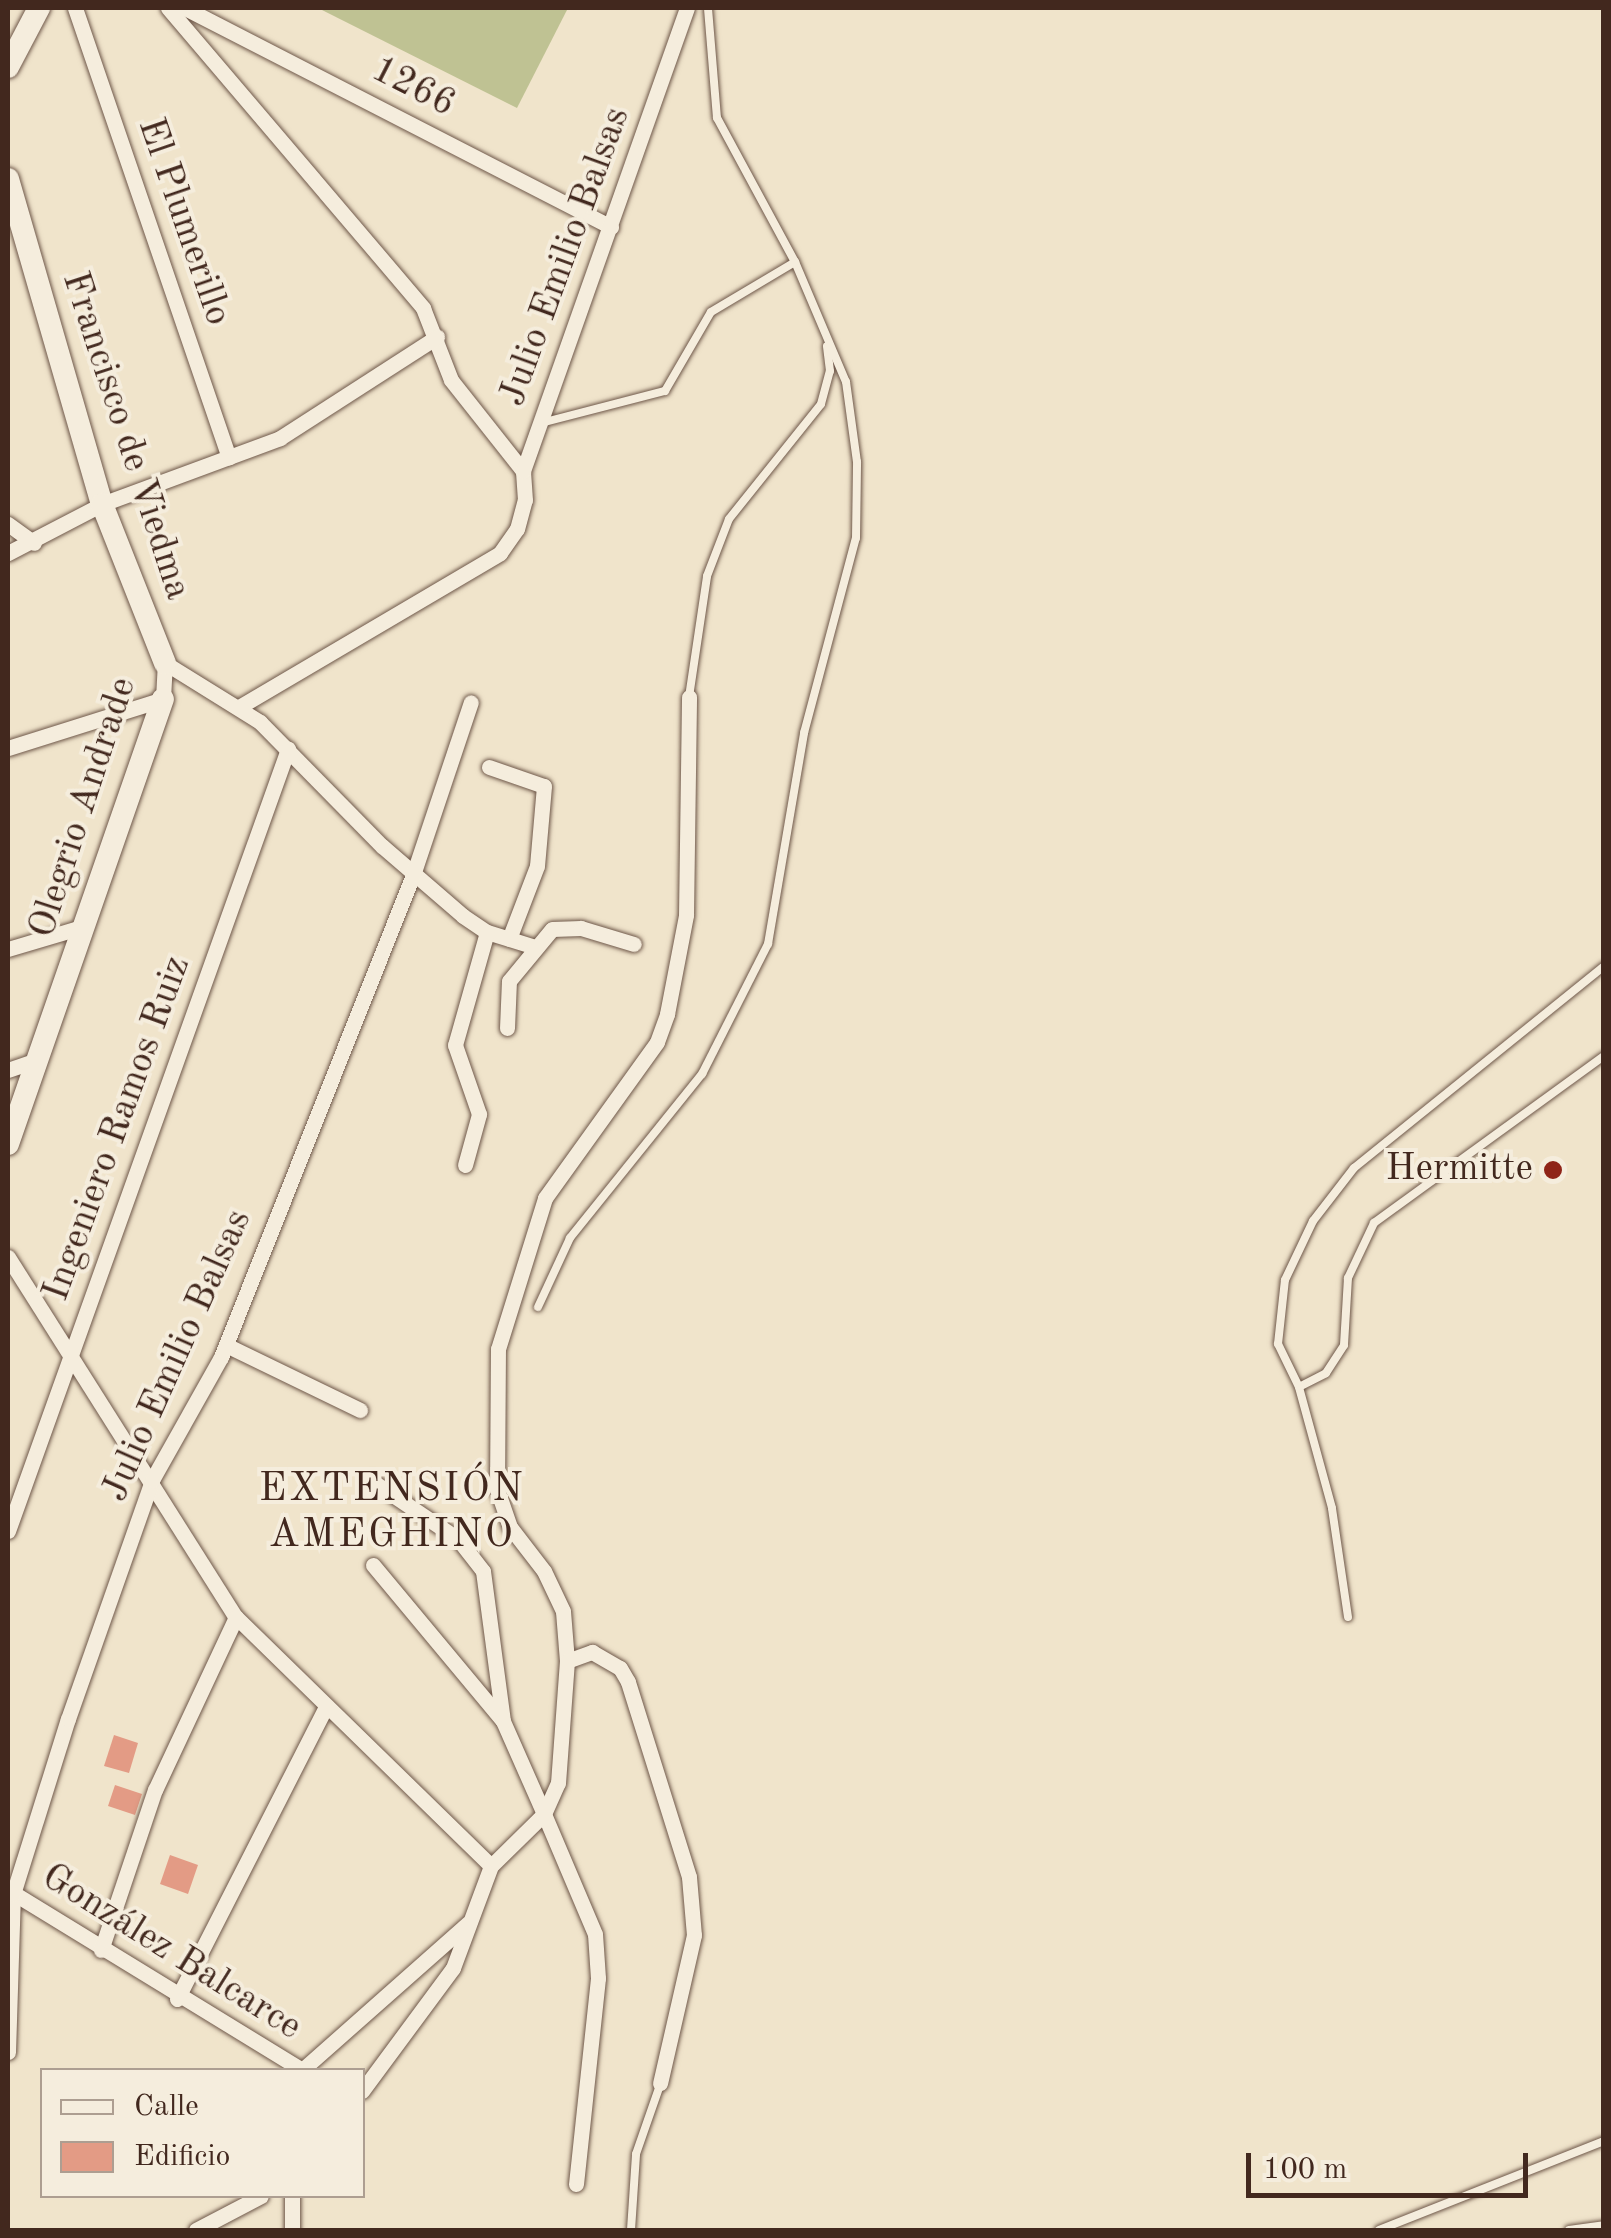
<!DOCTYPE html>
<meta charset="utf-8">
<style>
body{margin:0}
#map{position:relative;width:1611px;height:2238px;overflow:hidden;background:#f0e4cb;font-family:"Old Standard TT",serif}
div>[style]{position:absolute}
.green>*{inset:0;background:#bfc293}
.building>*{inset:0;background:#e39b85}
.roads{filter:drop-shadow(0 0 2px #6e5749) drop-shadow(0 0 2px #6e5749)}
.lane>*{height:8px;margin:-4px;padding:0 4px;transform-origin:4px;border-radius:4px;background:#f5eddd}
.street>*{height:15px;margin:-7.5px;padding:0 7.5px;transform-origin:7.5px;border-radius:7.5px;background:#f5eddd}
.secondary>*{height:22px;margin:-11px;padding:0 11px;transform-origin:11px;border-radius:11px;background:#f5eddd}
.dots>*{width:28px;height:28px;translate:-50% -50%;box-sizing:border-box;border:5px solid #f5eddd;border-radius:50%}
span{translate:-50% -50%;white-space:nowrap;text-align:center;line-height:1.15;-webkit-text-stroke:8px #f5eddd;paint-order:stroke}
.street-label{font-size:38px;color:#42281e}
.poi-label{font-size:38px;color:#42281e}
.right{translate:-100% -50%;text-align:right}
.neighbourhood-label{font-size:40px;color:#42281e;letter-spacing:2.5px}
.frame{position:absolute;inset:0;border:10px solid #42281e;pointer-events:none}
.legend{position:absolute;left:40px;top:2068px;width:325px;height:130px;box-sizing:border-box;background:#f5eddd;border:2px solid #ad9e91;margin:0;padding:12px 18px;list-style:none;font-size:30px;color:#42281e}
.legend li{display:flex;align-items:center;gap:20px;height:50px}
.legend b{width:50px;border:2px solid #ad9e91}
.scale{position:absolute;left:1246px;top:2153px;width:282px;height:45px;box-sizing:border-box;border:5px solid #42281e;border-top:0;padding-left:12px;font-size:30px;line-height:35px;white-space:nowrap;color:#42281e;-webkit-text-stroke:8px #f5eddd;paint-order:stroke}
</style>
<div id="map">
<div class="green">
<i style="clip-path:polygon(318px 8px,568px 8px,517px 108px)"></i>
</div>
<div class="building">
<i style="clip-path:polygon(114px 1735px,138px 1743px,129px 1773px,104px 1766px)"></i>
<i style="clip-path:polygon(115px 1785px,142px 1794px,135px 1815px,108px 1806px)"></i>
<i style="clip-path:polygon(170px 1855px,198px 1865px,188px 1894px,160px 1884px)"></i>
</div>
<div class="roads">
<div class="lane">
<i style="left:541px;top:423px;width:128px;rotate:-14.5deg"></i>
<i style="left:665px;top:391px;width:91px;rotate:-59.8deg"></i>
<i style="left:711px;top:312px;width:98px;rotate:-30.8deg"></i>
<i style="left:689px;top:697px;width:122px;rotate:-81.5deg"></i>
<i style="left:707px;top:576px;width:61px;rotate:-68.9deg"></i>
<i style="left:729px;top:519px;width:147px;rotate:-51.3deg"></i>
<i style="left:821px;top:404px;width:34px;rotate:-75deg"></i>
<i style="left:830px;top:371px;width:25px;rotate:-97deg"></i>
<i style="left:538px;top:1307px;width:76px;rotate:-65.1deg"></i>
<i style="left:570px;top:1238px;width:211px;rotate:-51.2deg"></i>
<i style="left:702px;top:1074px;width:146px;rotate:-63.1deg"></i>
<i style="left:768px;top:944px;width:214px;rotate:-80.3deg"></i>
<i style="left:804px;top:733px;width:202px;rotate:-75.1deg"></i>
<i style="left:856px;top:538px;width:76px;rotate:-89.2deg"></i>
<i style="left:857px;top:462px;width:81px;rotate:-97.8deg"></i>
<i style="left:846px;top:382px;width:130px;rotate:-113deg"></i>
<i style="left:795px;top:262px;width:164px;rotate:-118.4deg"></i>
<i style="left:717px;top:118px;width:110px;rotate:-94.7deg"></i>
<i style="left:1299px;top:1387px;width:48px;rotate:-116deg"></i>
<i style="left:1278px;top:1344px;width:64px;rotate:-83.8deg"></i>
<i style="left:1285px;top:1280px;width:65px;rotate:-64.6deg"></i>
<i style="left:1313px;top:1221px;width:67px;rotate:-52.3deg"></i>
<i style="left:1354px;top:1168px;width:321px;rotate:-38.9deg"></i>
<i style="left:1348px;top:1617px;width:110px;rotate:-98.4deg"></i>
<i style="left:1332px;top:1508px;width:125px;rotate:-105.3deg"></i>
<i style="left:1299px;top:1387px;width:30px;rotate:-27deg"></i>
<i style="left:1326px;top:1373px;width:33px;rotate:-57deg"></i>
<i style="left:1344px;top:1345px;width:67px;rotate:-86.6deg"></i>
<i style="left:1348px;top:1278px;width:61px;rotate:-64.7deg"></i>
<i style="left:1374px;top:1223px;width:284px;rotate:-36deg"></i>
<i style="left:631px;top:2230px;width:76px;rotate:-86.2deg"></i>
<i style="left:636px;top:2154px;width:73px;rotate:-70.8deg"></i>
<i style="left:1379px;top:2230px;width:242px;rotate:-21.6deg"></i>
<i style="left:1569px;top:2230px;width:35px;rotate:-8deg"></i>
</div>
<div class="street">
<i style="left:75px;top:8px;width:475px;rotate:71.1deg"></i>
<i style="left:168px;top:8px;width:394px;rotate:49.6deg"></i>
<i style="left:423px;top:308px;width:77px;rotate:68.7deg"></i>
<i style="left:451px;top:380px;width:116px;rotate:51.6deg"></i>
<i style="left:185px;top:8px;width:479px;rotate:27.2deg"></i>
<i style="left:8px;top:524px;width:32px;rotate:36deg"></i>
<i style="left:8px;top:553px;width:106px;rotate:-27.5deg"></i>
<i style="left:102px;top:504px;width:190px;rotate:-20.3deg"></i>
<i style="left:280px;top:438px;width:187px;rotate:-32.8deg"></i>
<i style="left:239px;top:707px;width:303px;rotate:-30.5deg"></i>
<i style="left:500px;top:553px;width:29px;rotate:-55deg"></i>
<i style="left:517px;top:529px;width:30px;rotate:-75deg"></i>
<i style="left:525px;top:500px;width:29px;rotate:-94deg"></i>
<i style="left:523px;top:471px;width:491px;rotate:-70.5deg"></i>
<i style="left:8px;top:748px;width:163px;rotate:-17.5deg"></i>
<i style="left:163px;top:699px;width:36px;rotate:-87deg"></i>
<i style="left:165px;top:663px;width:112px;rotate:31.8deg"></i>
<i style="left:260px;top:722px;width:174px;rotate:45.5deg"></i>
<i style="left:382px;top:846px;width:107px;rotate:40.8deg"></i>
<i style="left:463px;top:916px;width:29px;rotate:34deg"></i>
<i style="left:487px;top:932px;width:50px;rotate:17.4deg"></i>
<i style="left:489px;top:767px;width:58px;rotate:19.1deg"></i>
<i style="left:544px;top:786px;width:80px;rotate:95deg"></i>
<i style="left:537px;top:866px;width:78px;rotate:111deg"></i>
<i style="left:8px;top:949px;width:80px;rotate:-16.6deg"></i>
<i style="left:507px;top:1028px;width:47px;rotate:-87.6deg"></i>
<i style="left:509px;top:981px;width:67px;rotate:-50.4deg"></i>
<i style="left:552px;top:929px;width:29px;rotate:-2deg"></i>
<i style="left:581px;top:928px;width:55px;rotate:16.8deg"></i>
<i style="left:8px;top:1070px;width:31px;rotate:-19deg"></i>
<i style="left:465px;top:1165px;width:53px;rotate:-74.6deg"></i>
<i style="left:479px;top:1114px;width:73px;rotate:-109.2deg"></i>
<i style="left:455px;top:1045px;width:117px;rotate:-74.2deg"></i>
<i style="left:8px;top:1257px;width:426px;rotate:57.7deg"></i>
<i style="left:236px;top:1617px;width:356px;rotate:44.3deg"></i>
<i style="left:226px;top:1345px;width:149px;rotate:25.9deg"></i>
<i style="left:8px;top:1531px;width:831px;rotate:-70.3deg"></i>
<i style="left:373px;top:1565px;width:203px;rotate:50.2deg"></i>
<i style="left:567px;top:1661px;width:50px;rotate:-94.6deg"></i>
<i style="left:563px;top:1611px;width:44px;rotate:-115.4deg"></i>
<i style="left:544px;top:1571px;width:56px;rotate:-127.7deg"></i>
<i style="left:510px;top:1527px;width:39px;rotate:-109deg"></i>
<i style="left:497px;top:1490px;width:141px;rotate:-89.6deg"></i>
<i style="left:498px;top:1349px;width:158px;rotate:-72.7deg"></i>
<i style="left:545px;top:1198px;width:192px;rotate:-54.3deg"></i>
<i style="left:657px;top:1042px;width:30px;rotate:-70deg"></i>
<i style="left:667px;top:1014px;width:101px;rotate:-79.1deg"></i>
<i style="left:686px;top:915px;width:218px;rotate:-89.2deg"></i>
<i style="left:10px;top:1891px;width:342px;rotate:31.5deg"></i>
<i style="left:302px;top:2070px;width:222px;rotate:-41.5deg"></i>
<i style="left:101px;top:1950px;width:169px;rotate:-71.4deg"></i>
<i style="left:155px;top:1790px;width:191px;rotate:-64.9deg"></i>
<i style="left:177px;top:1999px;width:329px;rotate:-63deg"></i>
<i style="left:8px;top:2052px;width:158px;rotate:-88.2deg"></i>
<i style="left:13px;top:1894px;width:183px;rotate:-72.6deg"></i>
<i style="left:68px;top:1719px;width:253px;rotate:-70.6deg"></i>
<i style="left:152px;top:1480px;width:141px;rotate:-60.7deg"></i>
<i style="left:221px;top:1357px;width:519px;rotate:-68.28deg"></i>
<i style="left:413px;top:875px;width:182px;rotate:-71.5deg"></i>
<i style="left:362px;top:2091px;width:153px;rotate:-53.5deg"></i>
<i style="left:453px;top:1968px;width:109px;rotate:-69.6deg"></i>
<i style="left:491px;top:1866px;width:74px;rotate:-44.5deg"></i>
<i style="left:544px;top:1814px;width:102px;rotate:-113.8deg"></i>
<i style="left:503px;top:1721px;width:151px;rotate:-97.6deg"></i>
<i style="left:483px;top:1571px;width:41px;rotate:-128deg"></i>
<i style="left:458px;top:1539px;width:104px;rotate:-146deg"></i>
<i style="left:576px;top:2184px;width:207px;rotate:-83.9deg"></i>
<i style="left:598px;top:1978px;width:44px;rotate:-93.9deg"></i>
<i style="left:595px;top:1934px;width:130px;rotate:-113deg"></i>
<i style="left:544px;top:1814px;width:34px;rotate:-66deg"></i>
<i style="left:558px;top:1783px;width:122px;rotate:-85.8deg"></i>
<i style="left:567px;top:1661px;width:27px;rotate:-20deg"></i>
<i style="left:592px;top:1652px;width:32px;rotate:30deg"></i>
<i style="left:620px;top:1668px;width:16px;rotate:60deg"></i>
<i style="left:628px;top:1682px;width:204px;rotate:72.6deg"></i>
<i style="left:689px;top:1877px;width:58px;rotate:85.1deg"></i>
<i style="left:694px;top:1935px;width:152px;rotate:102.9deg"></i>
<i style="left:196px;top:2230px;width:73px;rotate:-27.6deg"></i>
<i style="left:292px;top:2230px;width:34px;rotate:-90deg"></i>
</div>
<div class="secondary">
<i style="left:8px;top:67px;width:67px;rotate:-62.3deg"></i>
<i style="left:8px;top:179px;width:338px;rotate:73.9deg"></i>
<i style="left:102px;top:504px;width:171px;rotate:68.4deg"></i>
<i style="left:8px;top:1144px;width:471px;rotate:-70.8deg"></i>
</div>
</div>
<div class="dots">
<i style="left:1553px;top:1170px;background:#8f2418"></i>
</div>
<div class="street-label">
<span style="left:413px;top:88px;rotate:27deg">1266</span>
<span style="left:183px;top:222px;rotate:71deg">El Plumerillo</span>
<span style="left:566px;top:257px;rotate:-70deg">Julio Emilio Balsas</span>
<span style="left:125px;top:436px;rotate:72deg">Francisco de Viedma</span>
<span style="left:84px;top:808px;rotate:-72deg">Olegrio Andrade</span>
<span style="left:118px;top:1129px;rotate:-70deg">Ingeniero Ramos Ruiz</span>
<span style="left:178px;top:1356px;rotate:-66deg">Julio Emilio Balsas</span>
<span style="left:171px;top:1953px;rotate:32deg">González Balcarce</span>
</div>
<div class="poi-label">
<span class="right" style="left:1533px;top:1170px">Hermitte</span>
</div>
<div class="neighbourhood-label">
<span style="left:392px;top:1513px">EXTENSIÓN<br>AMEGHINO</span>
</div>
<div class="frame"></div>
<ul class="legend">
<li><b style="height:12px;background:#f5eddd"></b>Calle</li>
<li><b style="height:28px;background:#e39b85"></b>Edificio</li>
</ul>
<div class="scale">100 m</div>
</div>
